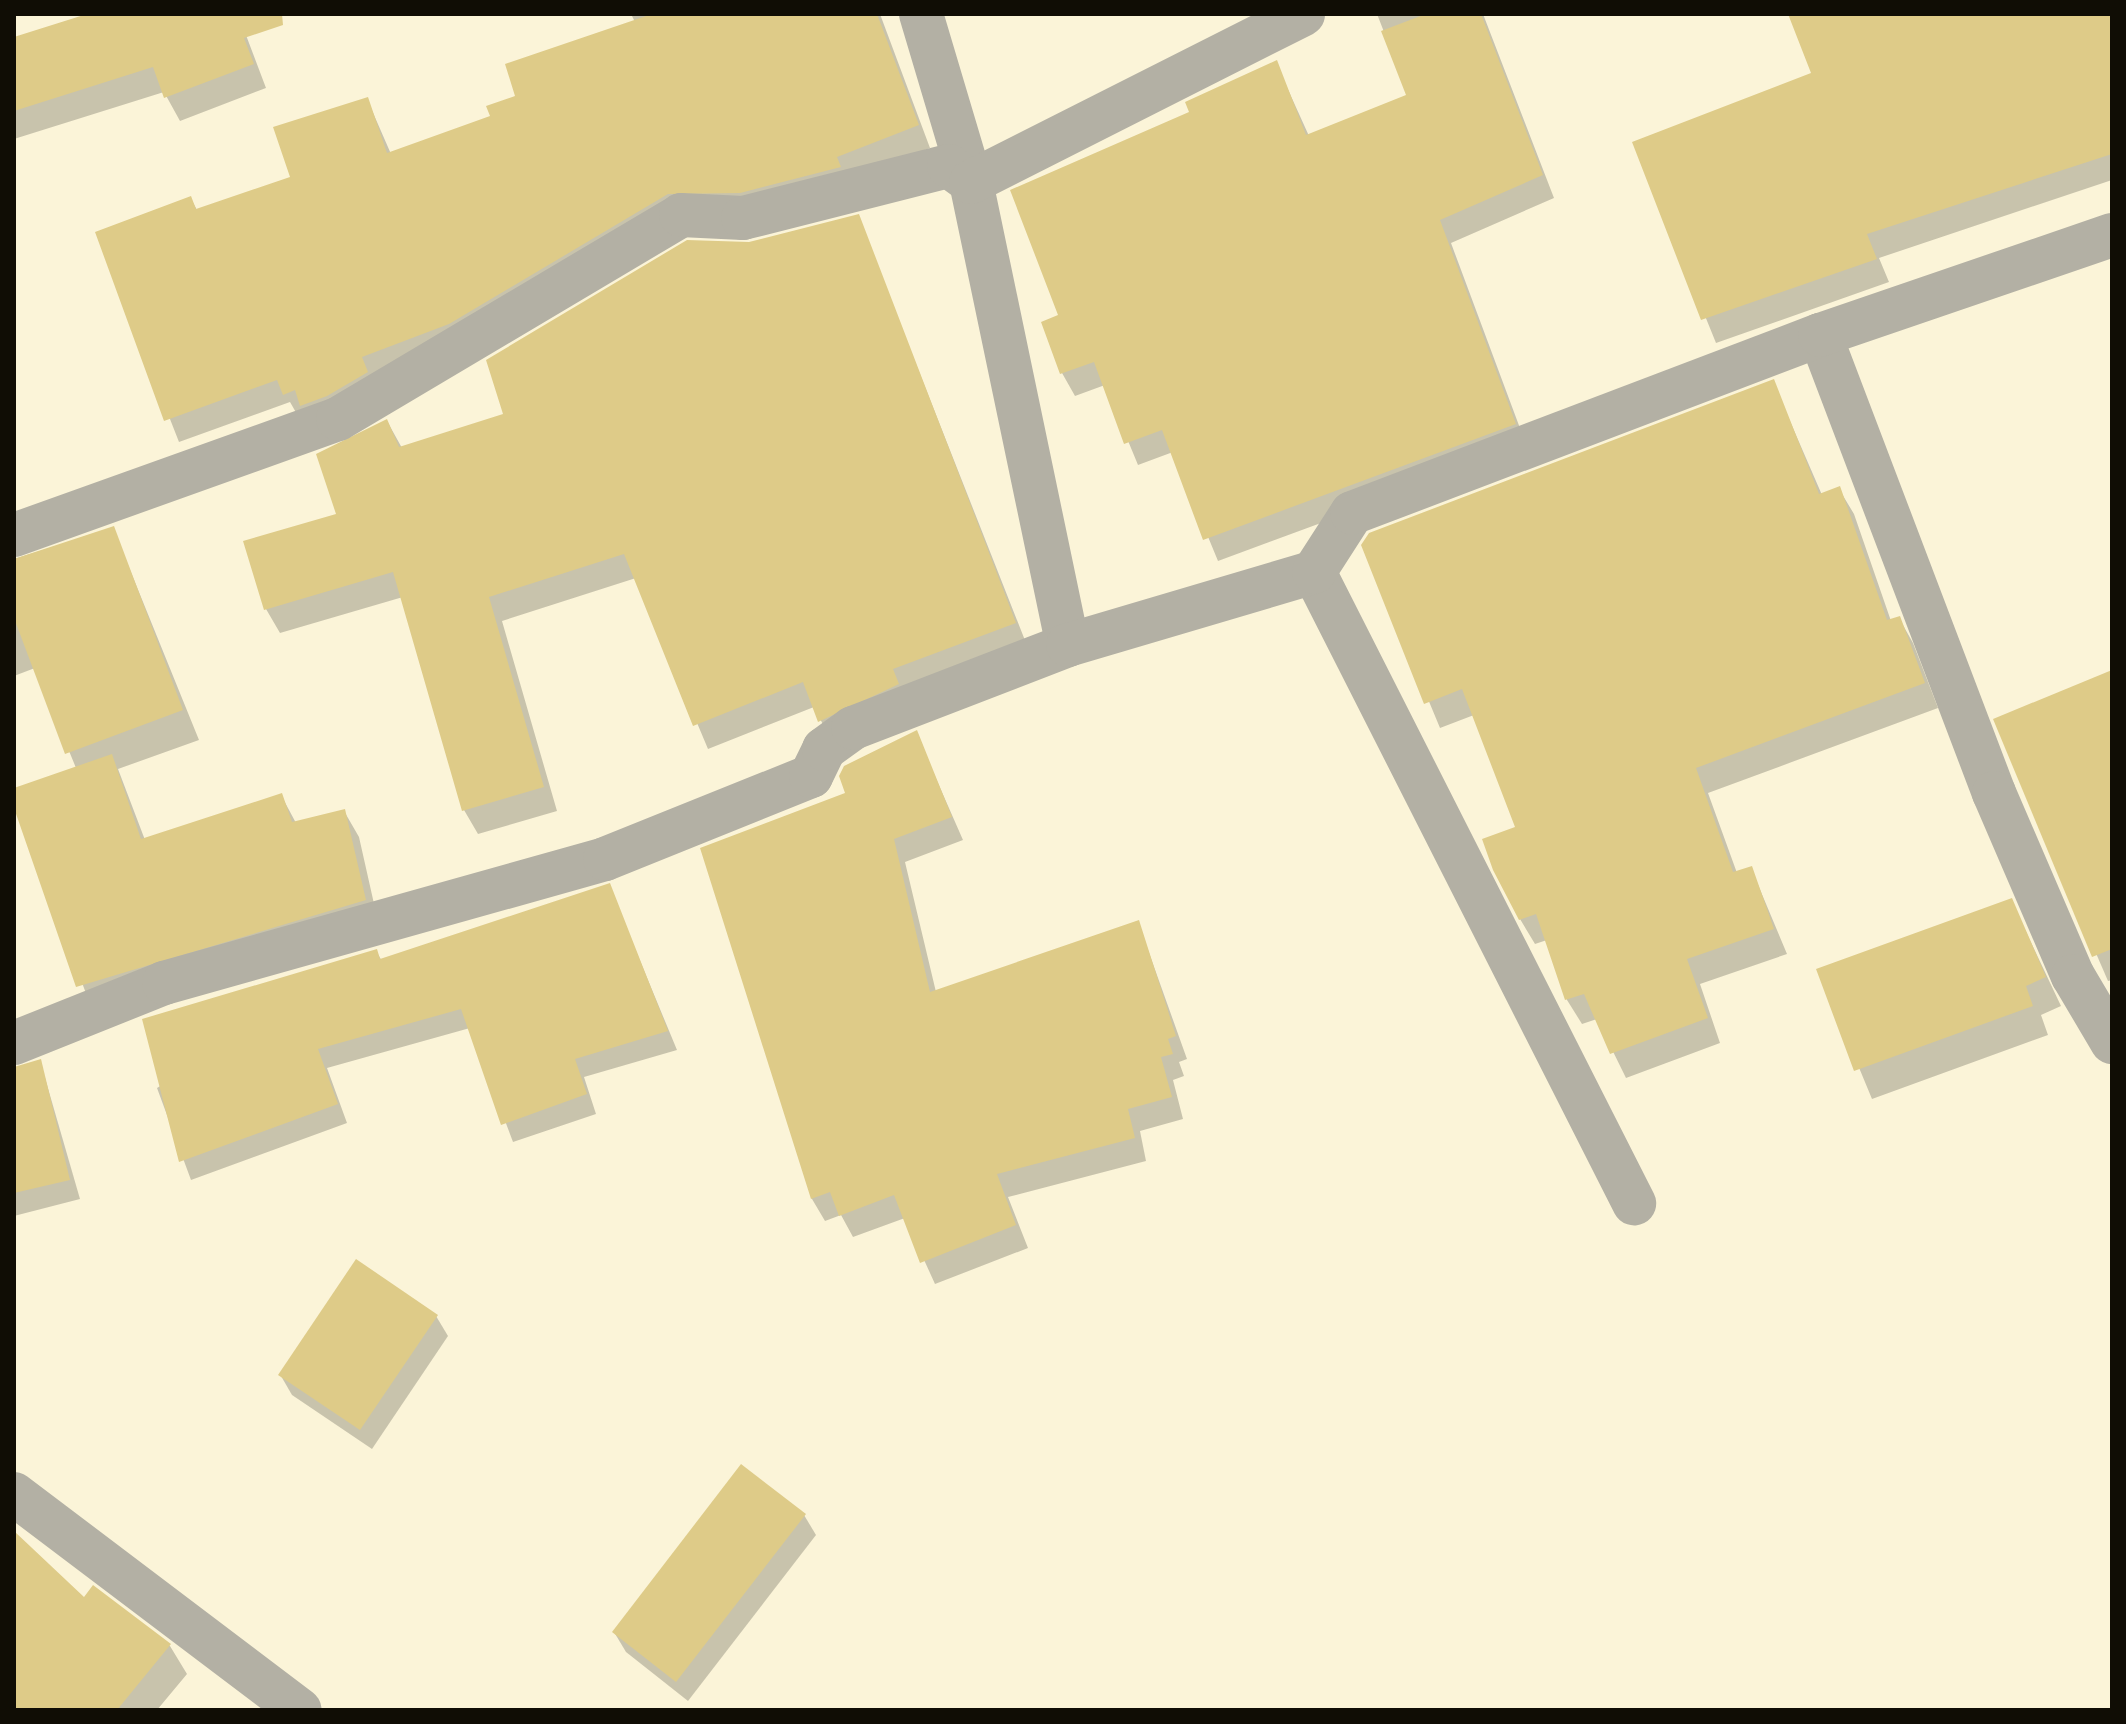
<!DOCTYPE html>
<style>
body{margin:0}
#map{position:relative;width:2126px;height:1724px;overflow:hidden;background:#fbf4d8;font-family:"PT Sans",sans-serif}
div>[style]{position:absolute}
.shadow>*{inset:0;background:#0003}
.building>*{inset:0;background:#decb88}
.street>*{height:44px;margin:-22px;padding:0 22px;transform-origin:22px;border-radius:22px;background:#b3b0a4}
span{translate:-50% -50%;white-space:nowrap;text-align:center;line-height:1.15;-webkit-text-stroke:6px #fff;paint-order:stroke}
.frame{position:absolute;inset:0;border:16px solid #100d05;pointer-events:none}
</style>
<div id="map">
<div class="shadow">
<i style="clip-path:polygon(89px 14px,238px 14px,266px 88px,180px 121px,164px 92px,14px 139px,14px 38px)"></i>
<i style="clip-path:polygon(631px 14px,880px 14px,930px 148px,849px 179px,681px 215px,298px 416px,290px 402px,179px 442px,97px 233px,191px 199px,197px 210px,293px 178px,367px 99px,391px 154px,492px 117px,635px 22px)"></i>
<i style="clip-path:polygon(1377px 14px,1483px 14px,1554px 198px,1451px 243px,1527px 447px,1218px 561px,1173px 452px,1138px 465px,1105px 385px,1075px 396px,1062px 373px,1061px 317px,1191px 113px,1276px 63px,1309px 136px,1409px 96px)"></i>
<i style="clip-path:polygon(1790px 14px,2112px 14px,2112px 180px,1879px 258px,1889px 282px,1716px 343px,1635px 143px,1813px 74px)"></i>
<i style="clip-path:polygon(858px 217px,1028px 648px,834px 746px,814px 707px,708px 749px,636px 578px,502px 621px,557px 811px,478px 834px,464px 810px,403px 597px,280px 633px,266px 609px,338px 515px,387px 421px,402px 448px,506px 415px,749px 244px)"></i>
<i style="clip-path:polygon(1773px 382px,1822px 495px,1839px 489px,1854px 514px,1891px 621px,1899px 618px,1913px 643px,1938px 708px,1708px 793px,1737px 873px,1751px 868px,1787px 954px,1700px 984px,1720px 1043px,1626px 1078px,1597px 1019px,1582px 1024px,1567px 1000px,1547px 940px,1535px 944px,1520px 919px,1518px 828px,1474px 715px,1440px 728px,1364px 545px)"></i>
<i style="clip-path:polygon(113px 528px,199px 740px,118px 769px,145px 840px,281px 795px,296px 823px,344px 811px,359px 837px,379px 926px,93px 1012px,14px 802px,14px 790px,76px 768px,35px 668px,14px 676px,14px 559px)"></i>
<i style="clip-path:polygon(2112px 672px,2112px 980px,2108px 981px,1995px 720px)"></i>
<i style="clip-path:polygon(916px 733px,963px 840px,905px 862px,936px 992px,1138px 922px,1187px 1059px,1179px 1062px,1184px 1076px,1173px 1080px,1183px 1119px,1140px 1131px,1146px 1161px,1008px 1197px,1028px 1248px,935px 1284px,905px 1218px,853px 1237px,841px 1215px,825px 1221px,812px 1199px,703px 849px,848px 794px)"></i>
<i style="clip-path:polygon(609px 886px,677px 1050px,584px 1077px,596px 1114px,513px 1142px,470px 1028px,327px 1068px,347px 1123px,191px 1180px,157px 1088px,376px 951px,382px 961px)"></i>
<i style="clip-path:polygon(2011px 900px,2061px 1006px,2041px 1015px,2048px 1035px,1872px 1099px,1819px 971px)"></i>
<i style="clip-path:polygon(45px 1078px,80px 1199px,14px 1216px,14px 1086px)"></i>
<i style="clip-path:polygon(436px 1316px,448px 1336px,372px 1449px,292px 1395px,281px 1376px)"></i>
<i style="clip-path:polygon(804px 1515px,816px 1535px,688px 1701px,626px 1652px,614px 1632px)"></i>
<i style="clip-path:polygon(14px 1534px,84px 1600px,94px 1588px,170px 1646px,187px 1674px,157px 1710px,14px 1710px)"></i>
</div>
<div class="building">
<i style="clip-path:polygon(87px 14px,282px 14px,283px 25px,244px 38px,254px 64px,164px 98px,153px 67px,14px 111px,14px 37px)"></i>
<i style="clip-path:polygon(652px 14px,877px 14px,919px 125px,837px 157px,841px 167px,740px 193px,668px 194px,449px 324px,362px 357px,368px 372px,327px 396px,300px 406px,295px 390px,283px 395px,277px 380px,164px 421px,95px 232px,191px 196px,196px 209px,290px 177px,273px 127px,368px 97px,387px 153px,490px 116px,486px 106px,515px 96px,505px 64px)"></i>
<i style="clip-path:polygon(1426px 14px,1481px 14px,1543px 175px,1440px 220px,1516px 424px,1203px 540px,1162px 430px,1124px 444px,1094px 362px,1060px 374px,1041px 322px,1058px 315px,1010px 190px,1189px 112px,1185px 102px,1277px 60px,1306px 135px,1406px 95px,1381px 31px)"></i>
<i style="clip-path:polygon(1788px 14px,2112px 14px,2112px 154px,1867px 234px,1877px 259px,1701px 320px,1632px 142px,1811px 73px)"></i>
<i style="clip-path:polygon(859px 214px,1016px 623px,893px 669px,899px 684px,818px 722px,803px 682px,693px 726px,624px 554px,489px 597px,544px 787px,462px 811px,393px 572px,264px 610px,243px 541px,336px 514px,316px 454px,387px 419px,399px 447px,503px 414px,486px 360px,687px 240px,749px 242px)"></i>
<i style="clip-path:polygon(1774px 379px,1819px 494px,1840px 486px,1887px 620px,1900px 616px,1925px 683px,1696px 768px,1733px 872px,1752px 866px,1774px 929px,1687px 959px,1708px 1018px,1610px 1054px,1584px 994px,1565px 1000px,1536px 914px,1519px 920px,1493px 870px,1482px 839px,1515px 827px,1462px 689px,1424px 704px,1361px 545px,1369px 533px)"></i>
<i style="clip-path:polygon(114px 526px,183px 710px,65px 754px,14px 618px,14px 559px)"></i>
<i style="clip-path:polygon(2112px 670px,2112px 949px,2092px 957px,1993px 719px)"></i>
<i style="clip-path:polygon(917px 730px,952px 817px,894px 839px,930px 992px,1139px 920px,1176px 1036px,1168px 1039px,1173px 1054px,1161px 1057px,1172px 1097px,1128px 1109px,1135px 1138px,997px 1174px,1016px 1225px,920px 1263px,894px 1195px,839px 1216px,830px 1192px,811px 1199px,700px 848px,845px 793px,839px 776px,844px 766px)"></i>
<i style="clip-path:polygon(112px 754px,141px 839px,282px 793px,292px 822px,345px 809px,366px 900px,76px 987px,14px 808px,14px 788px)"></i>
<i style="clip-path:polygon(610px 883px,668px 1031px,575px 1059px,587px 1094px,501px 1125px,461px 1009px,318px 1049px,338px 1104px,179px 1162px,142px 1019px,377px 949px,380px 959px)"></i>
<i style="clip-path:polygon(2012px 898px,2046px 977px,2026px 986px,2033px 1006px,1854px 1071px,1816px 969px)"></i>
<i style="clip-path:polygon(41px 1059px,70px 1180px,14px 1193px,14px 1067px)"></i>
<i style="clip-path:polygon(356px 1259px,438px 1315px,360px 1430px,278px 1375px)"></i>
<i style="clip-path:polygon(741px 1464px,806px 1514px,676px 1682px,612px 1632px)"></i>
<i style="clip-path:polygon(14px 1531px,84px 1597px,93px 1585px,171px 1644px,117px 1710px,14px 1710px)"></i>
</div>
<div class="street">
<i style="left:921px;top:14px;width:175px;rotate:73.4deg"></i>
<i style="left:971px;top:182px;width:473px;rotate:78.2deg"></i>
<i style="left:1820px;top:335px;width:490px;rotate:69.2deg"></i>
<i style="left:1994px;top:793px;width:199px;rotate:66.7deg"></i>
<i style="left:2073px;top:976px;width:77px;rotate:59.4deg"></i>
<i style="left:14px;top:535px;width:344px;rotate:-19.7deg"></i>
<i style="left:338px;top:419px;width:399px;rotate:-30.7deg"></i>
<i style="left:681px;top:215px;width:62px;rotate:2.8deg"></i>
<i style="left:743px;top:218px;width:212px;rotate:-14.2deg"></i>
<i style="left:949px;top:166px;width:27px;rotate:36deg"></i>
<i style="left:971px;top:182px;width:372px;rotate:-26.8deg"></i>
<i style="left:1314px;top:572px;width:708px;rotate:63.11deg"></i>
<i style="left:14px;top:1043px;width:162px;rotate:-21.8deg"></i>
<i style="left:164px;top:983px;width:458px;rotate:-15.7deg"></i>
<i style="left:605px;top:859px;width:222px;rotate:-21.9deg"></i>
<i style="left:811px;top:776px;width:30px;rotate:-64deg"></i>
<i style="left:824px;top:749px;width:36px;rotate:-36deg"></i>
<i style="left:853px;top:728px;width:230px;rotate:-21.1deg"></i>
<i style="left:1068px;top:645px;width:257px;rotate:-16.5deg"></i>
<i style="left:1314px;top:572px;width:70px;rotate:-57.2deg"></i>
<i style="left:1352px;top:513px;width:501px;rotate:-20.82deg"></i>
<i style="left:1820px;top:335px;width:309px;rotate:-18.9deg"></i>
<i style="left:14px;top:1494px;width:358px;rotate:37.1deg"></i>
</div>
<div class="frame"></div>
</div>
